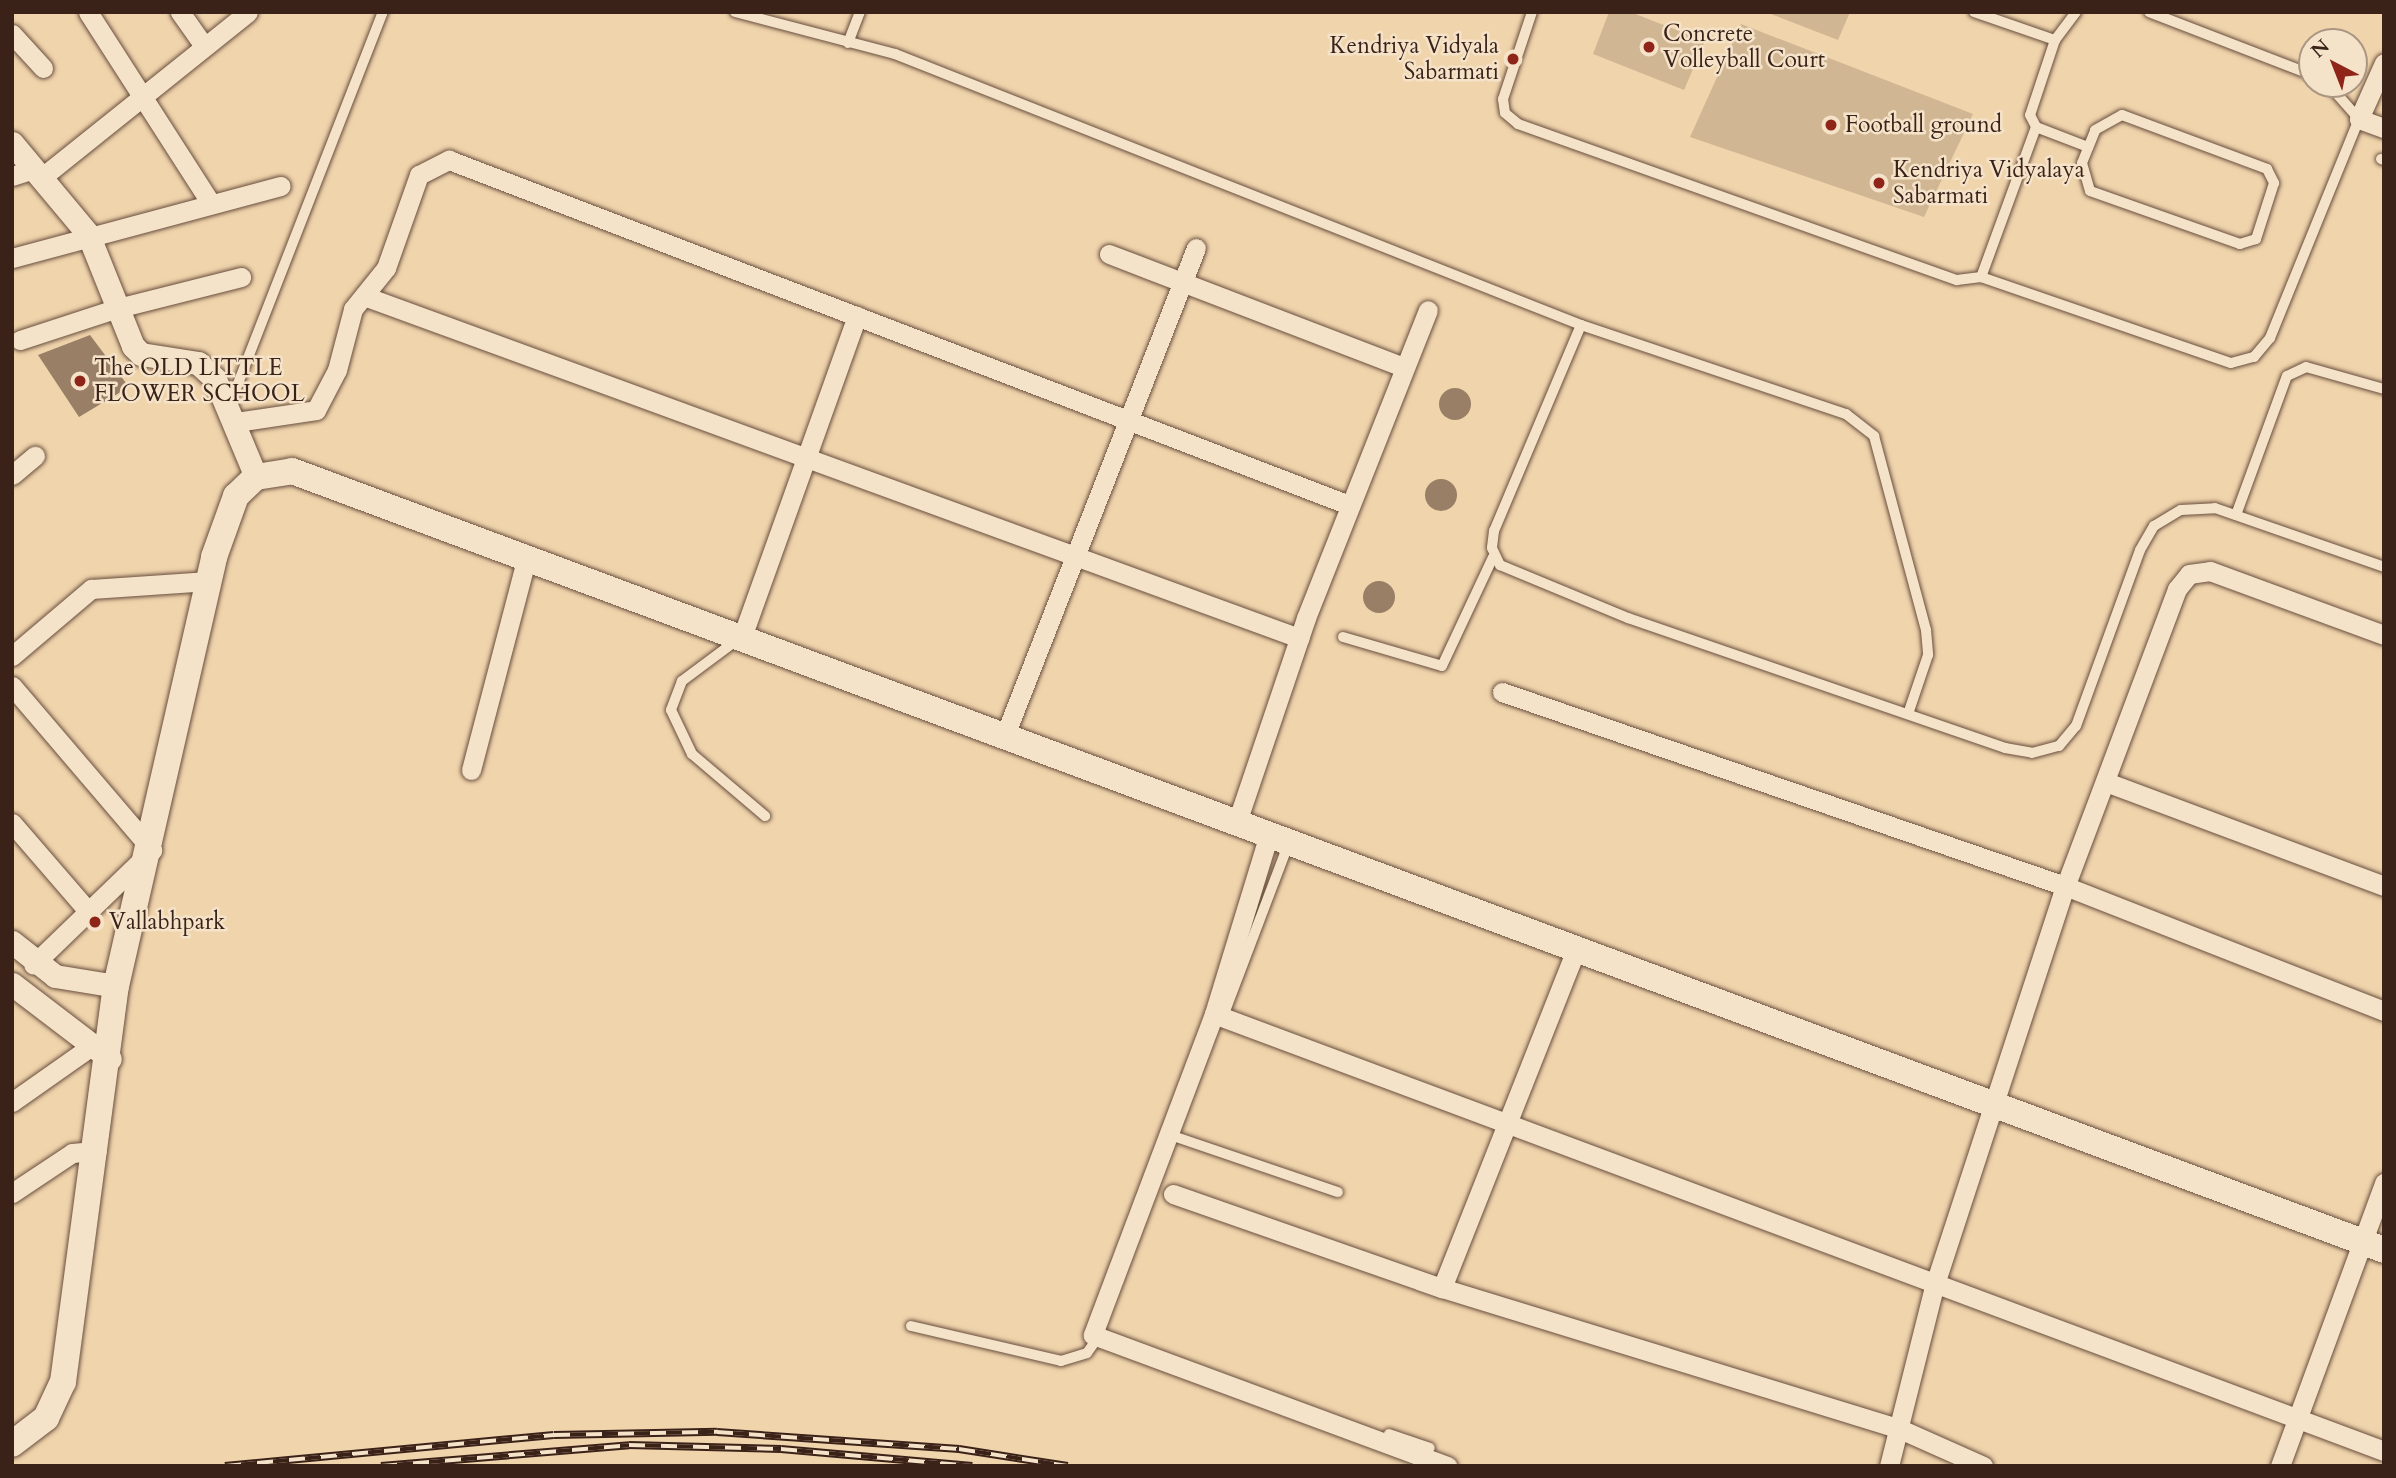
<!DOCTYPE html>
<style>
body{margin:0}
#map{position:relative;width:2396px;height:1478px;overflow:hidden;background:#f0d4ac;font-family:Cardo,serif}
div>[style]{position:absolute}
.green>*{inset:0;background:#d1b693}
.building>*{inset:0;background:#997f65}
.round{border-radius:50%}
.roads{filter:drop-shadow(0 0 2px #684e3e) drop-shadow(0 0 2px #684e3e)}
.service>*{height:10px;margin:-5px;padding:0 5px;transform-origin:5px;border-radius:5px;background:#f5e3c9}
.minor>*{height:19px;margin:-9.5px;padding:0 9.5px;transform-origin:9.5px;border-radius:9.5px;background:#f5e3c9}
.tertiary>*{height:23px;margin:-11.5px;padding:0 11.5px;transform-origin:11.5px;border-radius:11.5px;background:#f5e3c9}
.secondary>*{height:26px;margin:-13px;padding:0 13px;transform-origin:13px;border-radius:13px;background:#f5e3c9}
.rail>*{height:8px;margin-top:-4px;transform-origin:0;background:repeating-linear-gradient(90deg,#f5e3c9 0 16px,#3b2219 0 32px);box-sizing:border-box;border-block:2px solid #3b2219}
.dots>*{width:19px;height:19px;translate:-50% -50%;box-sizing:border-box;border:4px solid #f5e3c9;border-radius:50%}
span{translate:-50% -50%;white-space:nowrap;text-align:center;line-height:1.15;-webkit-text-stroke:5px #f5e3c9;paint-order:stroke}
.poi-label{font-size:23px;color:#3b2219}
.left{translate:0 -50%;text-align:left}
.right{translate:-100% -50%;text-align:right}
.frame{position:absolute;inset:0;border:14px solid #3b2219;pointer-events:none}
.north{position:absolute;left:2298px;top:28px;width:70px;height:70px;box-sizing:border-box;background:#f5e3c9;border:2px solid #ab9683;border-radius:50%;rotate:318deg;font-size:19px;font-weight:700;line-height:28px;text-align:center;color:#3b2219}
.north::after{content:'';display:block;margin:auto;width:24px;height:32px;background:#8f2418;clip-path:polygon(50% 0,100% 100%,50% 72%,0 100%)}
</style>
<div id="map">
<div class="green">
<i style="clip-path:polygon(1609px 12px,1630px 12px,1705px 41px,1684px 90px,1593px 54px)"></i>
<i style="clip-path:polygon(1766px 12px,1850px 12px,1838px 40px)"></i>
<i style="clip-path:polygon(1741px 24px,1973px 114px,1924px 217px,1690px 137px)"></i>
</div>
<div class="building">
<i style="clip-path:polygon(90px 335px,129px 387px,79px 417px,38px 355px)"></i>
<i class="round" style="left:1439px;top:388px;width:32px;height:32px"></i>
<i class="round" style="left:1425px;top:479px;width:32px;height:32px"></i>
<i class="round" style="left:1363px;top:581px;width:32px;height:32px"></i>
</div>
<div class="roads">
<div class="service">
<i style="left:735px;top:12px;width:165px;rotate:14.7deg"></i>
<i style="left:895px;top:54px;width:738px;rotate:21.56deg"></i>
<i style="left:1581px;top:325px;width:280px;rotate:18.6deg"></i>
<i style="left:1846px;top:414px;width:36px;rotate:38deg"></i>
<i style="left:1874px;top:436px;width:201px;rotate:75deg"></i>
<i style="left:1926px;top:630px;width:25px;rotate:85deg"></i>
<i style="left:1928px;top:655px;width:62px;rotate:108.7deg"></i>
<i style="left:1532px;top:12px;width:92px;rotate:108.4deg"></i>
<i style="left:1503px;top:99px;width:14px;rotate:82deg"></i>
<i style="left:1505px;top:113px;width:17px;rotate:40deg"></i>
<i style="left:1518px;top:124px;width:466px;rotate:19.6deg"></i>
<i style="left:1957px;top:280px;width:24px;rotate:-7deg"></i>
<i style="left:1981px;top:277px;width:264px;rotate:19deg"></i>
<i style="left:2231px;top:363px;width:24px;rotate:-15deg"></i>
<i style="left:2254px;top:357px;width:25px;rotate:-50deg"></i>
<i style="left:2270px;top:338px;width:236px;rotate:-67.9deg"></i>
<i style="left:2359px;top:119px;width:47px;rotate:-131.5deg"></i>
<i style="left:1974px;top:12px;width:86px;rotate:19.1deg"></i>
<i style="left:2055px;top:40px;width:79px;rotate:108.4deg"></i>
<i style="left:2030px;top:115px;width:13px;rotate:63deg"></i>
<i style="left:2036px;top:127px;width:160px;rotate:110.1deg"></i>
<i style="left:2149px;top:12px;width:175px;rotate:21.1deg"></i>
<i style="left:2055px;top:40px;width:35px;rotate:-53deg"></i>
<i style="left:848px;top:43px;width:33px;rotate:-69deg"></i>
<i style="left:2122px;top:115px;width:155px;rotate:20.4deg"></i>
<i style="left:2267px;top:169px;width:16px;rotate:63deg"></i>
<i style="left:2274px;top:183px;width:59px;rotate:107.8deg"></i>
<i style="left:2256px;top:239px;width:17px;rotate:163deg"></i>
<i style="left:2240px;top:244px;width:159px;rotate:-160.5deg"></i>
<i style="left:2090px;top:191px;width:29px;rotate:-106deg"></i>
<i style="left:2082px;top:163px;width:35px;rotate:-68deg"></i>
<i style="left:2095px;top:130px;width:31px;rotate:-29deg"></i>
<i style="left:2036px;top:127px;width:56px;rotate:21deg"></i>
<i style="left:2381px;top:159px;width:3px;rotate:18deg"></i>
<i style="left:1581px;top:325px;width:224px;rotate:112.9deg"></i>
<i style="left:1494px;top:531px;width:17px;rotate:97deg"></i>
<i style="left:1492px;top:548px;width:19px;rotate:65deg"></i>
<i style="left:1500px;top:565px;width:139px;rotate:22.5deg"></i>
<i style="left:1628px;top:618px;width:399px;rotate:19deg"></i>
<i style="left:2005px;top:748px;width:27px;rotate:10deg"></i>
<i style="left:2032px;top:753px;width:28px;rotate:-15deg"></i>
<i style="left:2059px;top:746px;width:26px;rotate:-50deg"></i>
<i style="left:2076px;top:726px;width:187px;rotate:-70deg"></i>
<i style="left:2140px;top:550px;width:28px;rotate:-60deg"></i>
<i style="left:2154px;top:526px;width:31px;rotate:-31deg"></i>
<i style="left:2181px;top:510px;width:34px;rotate:-3deg"></i>
<i style="left:2215px;top:508px;width:179px;rotate:19.2deg"></i>
<i style="left:230px;top:404px;width:421px;rotate:-68.7deg"></i>
<i style="left:2236px;top:515px;width:148px;rotate:-69.9deg"></i>
<i style="left:2287px;top:376px;width:21px;rotate:-25deg"></i>
<i style="left:2306px;top:367px;width:81px;rotate:15.8deg"></i>
<i style="left:1343px;top:637px;width:103px;rotate:16.3deg"></i>
<i style="left:1442px;top:666px;width:120px;rotate:-64.9deg"></i>
<i style="left:737px;top:640px;width:69px;rotate:143.3deg"></i>
<i style="left:682px;top:681px;width:31px;rotate:111deg"></i>
<i style="left:671px;top:710px;width:49px;rotate:64.5deg"></i>
<i style="left:692px;top:754px;width:96px;rotate:40.3deg"></i>
<i style="left:1222px;top:1019px;width:188px;rotate:-69.2deg"></i>
<i style="left:1176px;top:1137px;width:171px;rotate:18.8deg"></i>
<i style="left:911px;top:1326px;width:154px;rotate:13.1deg"></i>
<i style="left:1061px;top:1361px;width:27px;rotate:-17deg"></i>
<i style="left:1087px;top:1353px;width:21px;rotate:-55deg"></i>
<i style="left:1389px;top:1434px;width:43px;rotate:18.9deg"></i>
</div>
<div class="minor">
<i style="left:88px;top:12px;width:226px;rotate:57.3deg"></i>
<i style="left:180px;top:12px;width:42px;rotate:54.8deg"></i>
<i style="left:12px;top:34px;width:46px;rotate:47.6deg"></i>
<i style="left:2384px;top:63px;width:61px;rotate:114.1deg"></i>
<i style="left:2359px;top:119px;width:27px;rotate:20deg"></i>
<i style="left:12px;top:176px;width:23px;rotate:-18deg"></i>
<i style="left:41px;top:178px;width:265px;rotate:-38.7deg"></i>
<i style="left:1109px;top:254px;width:315px;rotate:21deg"></i>
<i style="left:12px;top:258px;width:278px;rotate:-15deg"></i>
<i style="left:364px;top:296px;width:996px;rotate:20.09deg"></i>
<i style="left:20px;top:340px;width:103px;rotate:-18.1deg"></i>
<i style="left:118px;top:308px;width:127px;rotate:-14.1deg"></i>
<i style="left:236px;top:422px;width:81px;rotate:-8.5deg"></i>
<i style="left:316px;top:410px;width:45px;rotate:-62.3deg"></i>
<i style="left:337px;top:370px;width:63px;rotate:-75.3deg"></i>
<i style="left:353px;top:309px;width:53px;rotate:-51.2deg"></i>
<i style="left:386px;top:268px;width:99px;rotate:-70.5deg"></i>
<i style="left:419px;top:175px;width:34px;rotate:-27deg"></i>
<i style="left:449px;top:160px;width:964px;rotate:20.97deg"></i>
<i style="left:12px;top:475px;width:30px;rotate:-40deg"></i>
<i style="left:742px;top:637px;width:341px;rotate:-70.3deg"></i>
<i style="left:12px;top:656px;width:104px;rotate:-40.3deg"></i>
<i style="left:91px;top:589px;width:118px;rotate:-3.9deg"></i>
<i style="left:12px;top:686px;width:216px;rotate:49.5deg"></i>
<i style="left:152px;top:850px;width:165px;rotate:136deg"></i>
<i style="left:1502px;top:692px;width:595px;rotate:19.01deg"></i>
<i style="left:2065px;top:886px;width:343px;rotate:21.4deg"></i>
<i style="left:1005px;top:735px;width:523px;rotate:-68.59deg"></i>
<i style="left:471px;top:770px;width:220px;rotate:-75.3deg"></i>
<i style="left:2106px;top:782px;width:297px;rotate:20.5deg"></i>
<i style="left:1237px;top:822px;width:215px;rotate:-71.3deg"></i>
<i style="left:1306px;top:618px;width:331px;rotate:-68.4deg"></i>
<i style="left:12px;top:823px;width:115px;rotate:49.2deg"></i>
<i style="left:1269px;top:834px;width:188px;rotate:107deg"></i>
<i style="left:1214px;top:1014px;width:343px;rotate:110.7deg"></i>
<i style="left:1093px;top:1335px;width:378px;rotate:20.3deg"></i>
<i style="left:1214px;top:1014px;width:1249px;rotate:20.48deg"></i>
<i style="left:12px;top:1102px;width:99px;rotate:-35.1deg"></i>
<i style="left:12px;top:1193px;width:72px;rotate:-33.7deg"></i>
<i style="left:72px;top:1153px;width:25px;rotate:-5deg"></i>
<i style="left:1173px;top:1194px;width:285px;rotate:19.3deg"></i>
<i style="left:1442px;top:1288px;width:479px;rotate:17.1deg"></i>
<i style="left:1900px;top:1429px;width:91px;rotate:24deg"></i>
<i style="left:1442px;top:1288px;width:365px;rotate:-68.4deg"></i>
<i style="left:1889px;top:1466px;width:185px;rotate:-75.9deg"></i>
<i style="left:1934px;top:1287px;width:412px;rotate:-71.9deg"></i>
<i style="left:2062px;top:895px;width:327px;rotate:-69.4deg"></i>
<i style="left:2177px;top:589px;width:19px;rotate:-51deg"></i>
<i style="left:2189px;top:574px;width:21px;rotate:-8deg"></i>
<i style="left:2210px;top:571px;width:185px;rotate:20.2deg"></i>
<i style="left:2280px;top:1466px;width:302px;rotate:-69.8deg"></i>
</div>
<div class="tertiary">
<i style="left:12px;top:143px;width:119px;rotate:50.1deg"></i>
<i style="left:88px;top:234px;width:121px;rotate:68.1deg"></i>
<i style="left:133px;top:346px;width:11px;rotate:45deg"></i>
<i style="left:141px;top:354px;width:58px;rotate:9deg"></i>
<i style="left:198px;top:363px;width:23px;rotate:43deg"></i>
<i style="left:215px;top:379px;width:106px;rotate:67.3deg"></i>
<i style="left:12px;top:942px;width:55px;rotate:38.3deg"></i>
<i style="left:55px;top:976px;width:62px;rotate:9.3deg"></i>
<i style="left:12px;top:984px;width:123px;rotate:37.4deg"></i>
</div>
<div class="secondary">
<i style="left:12px;top:1444px;width:43px;rotate:-37.4deg"></i>
<i style="left:46px;top:1418px;width:40px;rotate:-65deg"></i>
<i style="left:63px;top:1382px;width:400px;rotate:-82.4deg"></i>
<i style="left:116px;top:986px;width:440px;rotate:-77.1deg"></i>
<i style="left:214px;top:557px;width:65px;rotate:-70.2deg"></i>
<i style="left:236px;top:496px;width:28px;rotate:-44deg"></i>
<i style="left:256px;top:477px;width:36px;rotate:-9deg"></i>
<i style="left:292px;top:471px;width:2232px;rotate:20.42deg"></i>
</div>
</div>
<div class="rail">
<i style="left:225px;top:1466px;width:330px;rotate:-5.4deg"></i>
<i style="left:554px;top:1435px;width:163px;rotate:-1.1deg"></i>
<i style="left:717px;top:1432px;width:243px;rotate:4deg"></i>
<i style="left:959px;top:1449px;width:110px;rotate:8.9deg"></i>
<i style="left:381px;top:1466px;width:249px;rotate:-4.8deg"></i>
<i style="left:629px;top:1445px;width:152px;rotate:1.5deg"></i>
<i style="left:781px;top:1449px;width:192px;rotate:5.1deg"></i>
</div>
<div class="dots">
<i style="left:1649px;top:47px;background:#8f2418"></i>
<i style="left:1513px;top:59px;background:#8f2418"></i>
<i style="left:1831px;top:125px;background:#8f2418"></i>
<i style="left:1879px;top:183px;background:#8f2418"></i>
<i style="left:80px;top:381px;background:#8f2418"></i>
<i style="left:95px;top:922px;background:#8f2418"></i>
</div>
<div class="poi-label">
<span class="left" style="left:1663px;top:47px">Concrete<br>Volleyball Court</span>
<span class="right" style="left:1499px;top:59px">Kendriya Vidyala<br>Sabarmati</span>
<span class="left" style="left:1845px;top:125px">Football ground</span>
<span class="left" style="left:1893px;top:183px">Kendriya Vidyalaya<br>Sabarmati</span>
<span class="left" style="left:94px;top:381px">The OLD LITTLE<br>FLOWER SCHOOL</span>
<span class="left" style="left:109px;top:922px">Vallabhpark</span>
</div>
<div class="frame"></div>
<div class="north">N</div>
</div>
